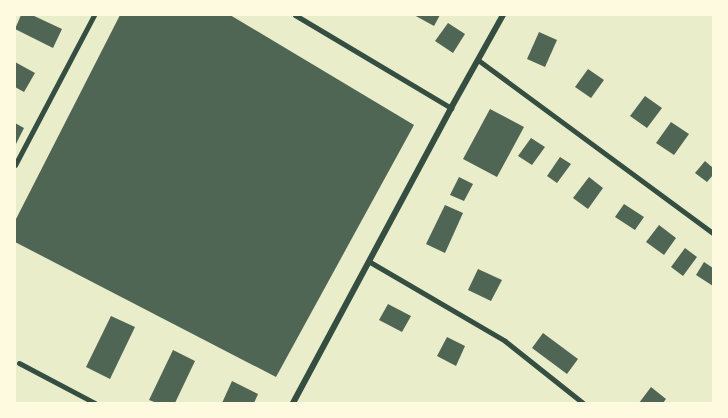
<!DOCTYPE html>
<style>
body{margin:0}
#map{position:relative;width:728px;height:418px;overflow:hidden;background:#e9edc9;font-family:"Exo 2",sans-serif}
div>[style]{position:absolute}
.building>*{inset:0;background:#4f6655}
.minor>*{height:5px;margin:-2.5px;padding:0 2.5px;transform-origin:2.5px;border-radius:2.5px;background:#344e41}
.tertiary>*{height:6px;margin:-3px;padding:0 3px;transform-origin:3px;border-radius:3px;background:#344e41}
span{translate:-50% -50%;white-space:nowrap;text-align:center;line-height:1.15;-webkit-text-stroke:5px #fefae0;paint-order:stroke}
.frame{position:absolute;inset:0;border:16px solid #fefae0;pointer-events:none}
</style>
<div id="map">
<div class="building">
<i style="clip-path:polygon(21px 15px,32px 15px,62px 29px,53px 48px,15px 29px)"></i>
<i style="clip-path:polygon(120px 15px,230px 15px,414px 125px,276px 377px,15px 242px,15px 221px)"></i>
<i style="clip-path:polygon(414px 15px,440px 15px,434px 26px)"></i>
<i style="clip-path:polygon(448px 23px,465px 34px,453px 53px,435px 41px)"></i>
<i style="clip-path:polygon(539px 32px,557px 40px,545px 67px,527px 59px)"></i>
<i style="clip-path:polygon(15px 62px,35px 73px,24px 92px,15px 87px)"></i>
<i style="clip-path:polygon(588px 69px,604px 80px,591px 98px,575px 87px)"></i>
<i style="clip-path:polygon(645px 96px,662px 108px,647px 128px,630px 116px)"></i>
<i style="clip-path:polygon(490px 109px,524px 127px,497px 177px,463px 159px)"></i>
<i style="clip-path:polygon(671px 122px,689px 134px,674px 155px,656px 143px)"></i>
<i style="clip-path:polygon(15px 123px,24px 128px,15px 146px)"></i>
<i style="clip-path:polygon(531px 138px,545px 147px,532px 165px,518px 156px)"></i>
<i style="clip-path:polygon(560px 157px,571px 164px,557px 183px,547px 176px)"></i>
<i style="clip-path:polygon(705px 161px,713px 168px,713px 175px,707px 182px,695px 173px)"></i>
<i style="clip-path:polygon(459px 177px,473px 184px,464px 201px,450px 195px)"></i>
<i style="clip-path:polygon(589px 177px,603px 188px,588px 209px,573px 198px)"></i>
<i style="clip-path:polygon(624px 204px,644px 217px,635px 230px,615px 217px)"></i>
<i style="clip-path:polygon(445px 205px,463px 213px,445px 253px,426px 244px)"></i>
<i style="clip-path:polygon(659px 225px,676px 238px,664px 255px,646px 242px)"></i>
<i style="clip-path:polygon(685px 248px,697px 257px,683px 276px,671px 267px)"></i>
<i style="clip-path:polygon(704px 262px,713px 268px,713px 286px,696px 275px)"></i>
<i style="clip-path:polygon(478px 269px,502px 280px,491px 301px,468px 290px)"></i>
<i style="clip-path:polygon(388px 304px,411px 316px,402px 332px,379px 320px)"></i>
<i style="clip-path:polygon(111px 316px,135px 327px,110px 379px,86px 367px)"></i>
<i style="clip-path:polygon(543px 333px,578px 359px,567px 374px,532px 348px)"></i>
<i style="clip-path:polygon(447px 337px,465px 346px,456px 366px,437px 356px)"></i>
<i style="clip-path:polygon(173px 350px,195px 361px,175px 403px,157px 403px,149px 400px)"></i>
<i style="clip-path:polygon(232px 381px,258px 394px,254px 403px,222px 403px)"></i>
<i style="clip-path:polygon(651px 387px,666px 399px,663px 403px,639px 403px)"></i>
</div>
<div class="minor">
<i style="left:295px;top:15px;width:182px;rotate:30.8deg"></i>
<i style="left:478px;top:60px;width:292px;rotate:36.4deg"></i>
<i style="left:15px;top:165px;width:170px;rotate:-62.2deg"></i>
<i style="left:370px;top:262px;width:156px;rotate:30.3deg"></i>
<i style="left:505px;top:341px;width:100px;rotate:38.5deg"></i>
<i style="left:19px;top:363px;width:86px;rotate:27.8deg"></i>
</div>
<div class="tertiary">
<i style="left:293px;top:403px;width:335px;rotate:-61.8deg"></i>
<i style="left:451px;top:108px;width:107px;rotate:-60.8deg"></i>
</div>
<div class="frame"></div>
</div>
